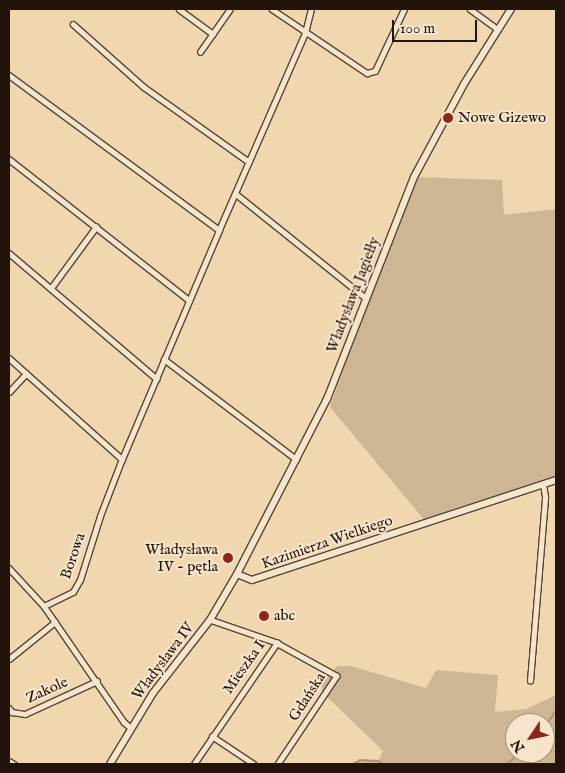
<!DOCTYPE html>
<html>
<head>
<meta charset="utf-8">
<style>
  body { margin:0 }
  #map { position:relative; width:565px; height:773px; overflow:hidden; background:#f1d7b0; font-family:"IM FELL English",serif }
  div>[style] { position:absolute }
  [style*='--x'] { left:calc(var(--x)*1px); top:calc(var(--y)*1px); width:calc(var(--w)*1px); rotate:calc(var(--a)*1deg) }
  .green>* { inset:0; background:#ceb694 }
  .stream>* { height:2px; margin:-1px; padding:0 1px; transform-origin:1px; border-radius:1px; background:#ab9578 }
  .roads { filter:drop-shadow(1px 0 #564534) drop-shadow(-1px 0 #564534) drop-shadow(0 1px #564534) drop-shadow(0 -1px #564534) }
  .street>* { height:4.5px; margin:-2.25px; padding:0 2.25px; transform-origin:2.25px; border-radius:2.25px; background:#f6e5cc }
  .secondary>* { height:6px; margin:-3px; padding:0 3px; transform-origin:3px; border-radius:3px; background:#f6e5cc }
  .dots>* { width:14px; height:14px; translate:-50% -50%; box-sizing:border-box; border:2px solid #f6e5cc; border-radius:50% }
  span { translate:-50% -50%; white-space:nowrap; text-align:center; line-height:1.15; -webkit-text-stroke:4px #f6e5cc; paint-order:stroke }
  .poi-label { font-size:15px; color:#23140b }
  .left { translate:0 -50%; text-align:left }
  .right { translate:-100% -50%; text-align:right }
  .street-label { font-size:15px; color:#23140b }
  .frame { position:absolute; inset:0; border:10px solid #23140b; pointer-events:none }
  .north { position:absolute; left:505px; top:713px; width:50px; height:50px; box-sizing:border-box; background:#f6e5cc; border:1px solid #a2917f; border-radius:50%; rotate:236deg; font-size:14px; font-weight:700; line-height:20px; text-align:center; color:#23140b }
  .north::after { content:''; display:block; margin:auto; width:18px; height:22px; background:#8f2418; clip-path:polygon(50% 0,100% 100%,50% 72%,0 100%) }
  .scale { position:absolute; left:392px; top:20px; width:85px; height:22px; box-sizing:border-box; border:2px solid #23140b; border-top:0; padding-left:6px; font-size:15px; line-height:18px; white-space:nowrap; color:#23140b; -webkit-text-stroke:4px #f6e5cc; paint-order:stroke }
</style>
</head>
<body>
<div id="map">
  <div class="green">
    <i style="clip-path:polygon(414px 177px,502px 180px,504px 215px,556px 209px,556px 480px,426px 522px,330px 407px,401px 206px)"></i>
    <i style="clip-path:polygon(evenodd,337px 666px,351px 666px,426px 688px,436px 670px,498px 675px,495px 712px,526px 709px,556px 695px,556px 764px,352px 764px,354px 761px,378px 761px,383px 751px,322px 692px,322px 684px,337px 666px,515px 723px,545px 723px,545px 753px,515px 753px,515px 723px)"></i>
  </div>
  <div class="stream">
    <i style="--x:545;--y:726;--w:19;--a:-54"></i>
    <i style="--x:354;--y:764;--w:7;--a:-34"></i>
    <i style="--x:360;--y:760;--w:18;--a:3"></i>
    <i style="--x:378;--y:761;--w:6;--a:31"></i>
    <i style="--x:507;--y:764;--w:17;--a:-40"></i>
  </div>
  <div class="roads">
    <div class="street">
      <i style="--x:179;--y:9;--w:42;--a:36.3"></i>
      <i style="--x:272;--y:9;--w:115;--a:34"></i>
      <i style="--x:367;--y:73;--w:8;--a:-14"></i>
      <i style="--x:375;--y:71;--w:68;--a:-64.9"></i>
      <i style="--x:470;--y:9;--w:34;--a:36"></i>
      <i style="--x:73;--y:24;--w:95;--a:41.6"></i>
      <i style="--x:144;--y:87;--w:129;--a:35.5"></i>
      <i style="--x:200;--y:52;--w:52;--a:-55.1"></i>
      <i style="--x:9;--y:75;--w:261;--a:36.4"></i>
      <i style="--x:9;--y:159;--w:229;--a:38.1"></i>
      <i style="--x:236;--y:194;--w:166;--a:38.7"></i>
      <i style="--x:9;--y:253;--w:194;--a:40.4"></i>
      <i style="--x:51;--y:288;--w:76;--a:-53.6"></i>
      <i style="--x:9;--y:358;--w:152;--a:41.8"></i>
      <i style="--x:164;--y:359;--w:166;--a:37.1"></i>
      <i style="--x:9;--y:392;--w:25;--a:-47"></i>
      <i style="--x:9;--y:568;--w:52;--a:47.4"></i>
      <i style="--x:44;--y:606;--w:141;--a:55.4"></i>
      <i style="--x:124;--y:722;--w:9;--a:41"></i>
      <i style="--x:44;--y:606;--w:32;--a:-26"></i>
      <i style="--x:73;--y:592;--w:14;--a:-60"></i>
      <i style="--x:80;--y:580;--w:67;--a:-72.6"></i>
      <i style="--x:100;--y:516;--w:61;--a:-68.9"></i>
      <i style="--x:122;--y:459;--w:249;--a:-67"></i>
      <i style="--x:219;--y:230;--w:215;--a:-66.4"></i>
      <i style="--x:305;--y:33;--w:25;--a:-76"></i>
      <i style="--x:277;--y:643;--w:68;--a:28.8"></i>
      <i style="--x:337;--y:676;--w:106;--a:123.8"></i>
      <i style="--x:9;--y:659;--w:59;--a:-38.8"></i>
      <i style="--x:530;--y:681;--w:185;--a:-85.3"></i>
      <i style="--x:545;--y:497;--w:13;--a:-99"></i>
      <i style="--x:9;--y:708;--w:5;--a:53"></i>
      <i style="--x:12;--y:712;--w:13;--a:9"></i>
      <i style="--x:25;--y:714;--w:79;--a:-24.6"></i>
      <i style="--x:212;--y:736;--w:50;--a:33.7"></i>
      <i style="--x:9;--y:761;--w:6;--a:31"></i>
      <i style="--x:194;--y:764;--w:147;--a:-55.6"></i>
      <i style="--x:277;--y:643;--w:71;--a:-161.1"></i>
    </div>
    <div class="secondary">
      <i style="--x:237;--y:574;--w:16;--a:22"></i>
      <i style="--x:252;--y:580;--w:320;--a:-18.2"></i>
      <i style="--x:110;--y:764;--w:83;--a:-58.8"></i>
      <i style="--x:153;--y:693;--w:93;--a:-52"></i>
      <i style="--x:210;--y:620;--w:53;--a:-59.6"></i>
      <i style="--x:237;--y:574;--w:197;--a:-62.8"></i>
      <i style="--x:327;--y:399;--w:238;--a:-68.6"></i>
      <i style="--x:414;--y:177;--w:106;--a:-61.7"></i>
      <i style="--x:464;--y:84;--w:89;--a:-57.9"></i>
    </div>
  </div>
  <div class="dots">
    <i style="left:448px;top:118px;background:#8f2418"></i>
    <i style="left:228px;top:558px;background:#8f2418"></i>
    <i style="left:264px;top:616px;background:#8f2418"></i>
  </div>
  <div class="poi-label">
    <span class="left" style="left:458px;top:118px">Nowe Gizewo</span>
    <span class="right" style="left:218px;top:558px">Władysława<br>IV - pętla</span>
    <span class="left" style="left:274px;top:616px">abc</span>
  </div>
  <div class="street-label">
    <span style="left:353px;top:295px;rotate:-69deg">Władysława Jagiełły</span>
    <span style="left:327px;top:542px;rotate:-19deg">Kazimierza Wielkiego</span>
    <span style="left:73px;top:556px;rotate:-71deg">Borowa</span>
    <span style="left:163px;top:661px;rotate:-53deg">Władysława IV</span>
    <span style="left:244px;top:667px;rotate:-55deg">Mieszka I</span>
    <span style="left:47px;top:690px;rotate:-24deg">Zakole</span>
    <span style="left:307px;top:697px;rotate:-57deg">Gdańska</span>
  </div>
  <div class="frame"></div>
  <div class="north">N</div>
  <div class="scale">100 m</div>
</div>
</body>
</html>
